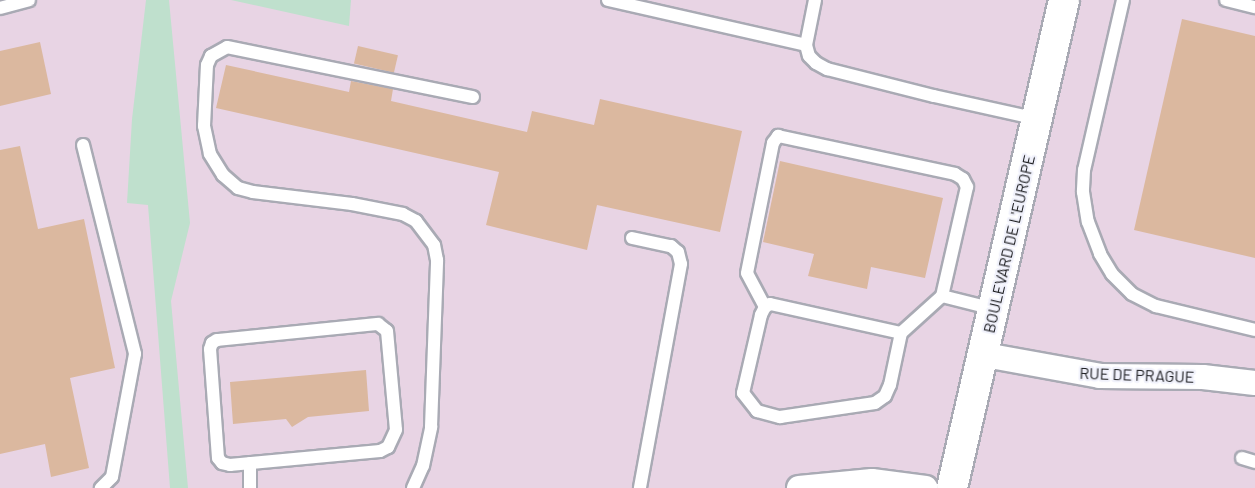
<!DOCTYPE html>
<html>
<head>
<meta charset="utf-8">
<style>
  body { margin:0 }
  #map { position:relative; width:1255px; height:488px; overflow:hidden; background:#e3e4ee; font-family:Barlow,sans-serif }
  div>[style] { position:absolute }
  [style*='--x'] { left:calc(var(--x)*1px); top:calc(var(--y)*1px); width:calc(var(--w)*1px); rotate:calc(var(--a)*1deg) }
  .industrial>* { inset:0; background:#e8d4e4; transform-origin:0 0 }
  .green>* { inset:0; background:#bfe0cd }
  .building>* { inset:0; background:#dbb89f; transform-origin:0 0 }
  .roads { filter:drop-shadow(2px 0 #a9aab4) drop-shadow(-2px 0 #a9aab4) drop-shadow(0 2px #a9aab4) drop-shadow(0 -2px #a9aab4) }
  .service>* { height:12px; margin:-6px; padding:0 6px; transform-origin:6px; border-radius:6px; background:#fff }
  .minor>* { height:24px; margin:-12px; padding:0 12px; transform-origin:12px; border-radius:12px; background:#fff }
  .tertiary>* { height:30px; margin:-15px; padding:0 15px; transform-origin:15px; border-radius:15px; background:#fff }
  span { translate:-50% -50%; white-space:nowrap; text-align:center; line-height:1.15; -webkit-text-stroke:4.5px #f0f1fb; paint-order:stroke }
  .street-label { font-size:16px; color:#18191c }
</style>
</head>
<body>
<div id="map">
  <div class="industrial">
    <i style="left:0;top:0;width:1255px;height:488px"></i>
  </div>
  <div class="green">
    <i style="clip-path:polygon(146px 0,169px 0,190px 223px,171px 301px,188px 488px,170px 488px,148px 205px,127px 203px,132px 119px)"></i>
    <i style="clip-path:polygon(231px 0,351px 0,349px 26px)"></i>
  </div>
  <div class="building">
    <i style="clip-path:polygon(1182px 19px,1255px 36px,1255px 258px,1134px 230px)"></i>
    <i style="clip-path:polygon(40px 42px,51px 94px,0 106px,0 51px)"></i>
    <i style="left:358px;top:46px;width:41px;height:18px;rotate:13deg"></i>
    <i style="clip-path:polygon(226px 65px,349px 92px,351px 81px,393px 89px,391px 101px,527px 132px,532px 111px,594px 125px,600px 99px,742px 131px,720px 232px,597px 205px,587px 250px,486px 225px,499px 172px,216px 108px)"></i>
    <i style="clip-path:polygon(20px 146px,38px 229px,84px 219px,115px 368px,70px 378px,89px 468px,51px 477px,45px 444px,0 454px,0 150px)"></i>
    <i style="clip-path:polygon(780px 161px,943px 198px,925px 278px,871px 267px,867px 289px,808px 276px,814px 254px,763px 242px)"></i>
    <i style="clip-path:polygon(366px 370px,369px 411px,308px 417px,292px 427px,286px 419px,233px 424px,230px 382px)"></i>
  </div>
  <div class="roads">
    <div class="service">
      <i style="--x:608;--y:0;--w:203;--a:12.8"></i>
      <i style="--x:815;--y:0;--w:46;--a:101.3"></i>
      <i style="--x:806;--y:45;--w:11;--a:75"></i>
      <i style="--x:809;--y:56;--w:10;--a:45"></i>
      <i style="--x:816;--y:63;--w:13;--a:29"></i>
      <i style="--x:827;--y:69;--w:110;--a:14.2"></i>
      <i style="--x:934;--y:96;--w:107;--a:12.5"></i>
      <i style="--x:1123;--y:0;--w:174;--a:102.9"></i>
      <i style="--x:1084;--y:170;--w:22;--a:93"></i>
      <i style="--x:1083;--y:192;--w:30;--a:81"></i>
      <i style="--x:1088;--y:222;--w:34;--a:69"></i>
      <i style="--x:1100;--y:254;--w:23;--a:59"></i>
      <i style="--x:1112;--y:274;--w:28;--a:45"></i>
      <i style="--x:1132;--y:294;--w:27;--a:27"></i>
      <i style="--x:1156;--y:306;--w:102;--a:13.6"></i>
      <i style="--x:1226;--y:0;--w:30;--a:14"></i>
      <i style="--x:0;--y:8;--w:30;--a:-15"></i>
      <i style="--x:83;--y:145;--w:215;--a:76"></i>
      <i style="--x:135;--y:354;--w:125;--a:100.6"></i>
      <i style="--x:112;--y:477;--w:16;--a:135"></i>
      <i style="--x:632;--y:238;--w:40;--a:12"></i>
      <i style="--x:671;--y:246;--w:9;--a:41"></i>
      <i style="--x:678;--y:252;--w:12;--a:76"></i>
      <i style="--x:681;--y:264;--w:228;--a:100.4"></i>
      <i style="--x:765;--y:307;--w:38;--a:-118"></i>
      <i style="--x:747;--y:273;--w:133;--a:-78.7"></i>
      <i style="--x:773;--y:143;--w:9;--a:-54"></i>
      <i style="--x:778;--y:136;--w:181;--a:12.1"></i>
      <i style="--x:955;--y:174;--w:9;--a:32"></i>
      <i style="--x:963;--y:179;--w:9;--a:63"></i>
      <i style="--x:967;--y:187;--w:112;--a:102.9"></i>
      <i style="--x:378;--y:324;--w:11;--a:38"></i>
      <i style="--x:387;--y:331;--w:99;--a:84.8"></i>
      <i style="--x:396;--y:430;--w:19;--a:115"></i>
      <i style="--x:388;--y:447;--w:9;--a:153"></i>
      <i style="--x:380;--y:451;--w:151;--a:174.7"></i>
      <i style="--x:230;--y:465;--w:8;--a:-166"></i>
      <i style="--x:222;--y:463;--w:6;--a:-129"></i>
      <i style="--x:218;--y:458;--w:109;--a:-94.2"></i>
      <i style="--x:210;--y:349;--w:6;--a:-72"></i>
      <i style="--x:212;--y:343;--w:6;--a:-31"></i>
      <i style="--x:217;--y:340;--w:162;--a:-5.7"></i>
      <i style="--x:901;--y:333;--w:134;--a:-167.5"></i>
      <i style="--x:770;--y:304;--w:6;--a:149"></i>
      <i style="--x:765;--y:307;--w:9;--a:117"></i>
      <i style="--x:761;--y:315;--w:80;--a:103"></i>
      <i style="--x:743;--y:393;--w:23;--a:52"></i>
      <i style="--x:757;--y:411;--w:24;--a:15"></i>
      <i style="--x:780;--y:417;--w:96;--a:-8.4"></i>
      <i style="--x:875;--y:403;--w:12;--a:-35"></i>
      <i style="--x:885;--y:396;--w:12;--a:-66"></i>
      <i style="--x:890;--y:385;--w:53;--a:-78.1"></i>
      <i style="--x:901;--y:333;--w:55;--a:-42.1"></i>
      <i style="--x:942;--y:296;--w:54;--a:14"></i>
      <i style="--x:1242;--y:458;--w:14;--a:17"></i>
      <i style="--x:250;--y:463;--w:25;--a:90"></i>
      <i style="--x:413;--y:488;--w:24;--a:-66"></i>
      <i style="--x:423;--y:466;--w:40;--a:-78"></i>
      <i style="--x:431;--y:427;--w:167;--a:-87.9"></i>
      <i style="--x:437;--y:260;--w:15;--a:-101"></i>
      <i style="--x:434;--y:245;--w:30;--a:-127"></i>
      <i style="--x:416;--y:221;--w:15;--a:-152"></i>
      <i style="--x:403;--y:214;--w:52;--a:-168.9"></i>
      <i style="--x:352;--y:204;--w:100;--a:-173.1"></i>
      <i style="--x:253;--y:192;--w:16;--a:-165"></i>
      <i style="--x:238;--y:188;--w:20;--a:-139"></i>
      <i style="--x:223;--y:175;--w:25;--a:-122"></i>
      <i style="--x:210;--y:154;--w:29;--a:-102"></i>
      <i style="--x:204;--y:126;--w:61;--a:-87.2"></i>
      <i style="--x:207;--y:65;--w:10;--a:-66"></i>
      <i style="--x:211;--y:56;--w:18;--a:-29"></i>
      <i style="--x:227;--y:47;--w:251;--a:11.5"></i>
    </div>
    <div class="minor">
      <i style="--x:985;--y:355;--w:117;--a:10.3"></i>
      <i style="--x:1100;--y:376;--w:103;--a:0.6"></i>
      <i style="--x:1203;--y:377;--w:52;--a:6.6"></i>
      <i style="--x:799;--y:488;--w:73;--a:-5.5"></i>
      <i style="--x:872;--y:481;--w:54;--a:7.4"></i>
    </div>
    <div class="tertiary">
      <i style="--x:952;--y:488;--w:501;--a:-77.07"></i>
    </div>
  </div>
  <div class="street-label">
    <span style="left:1009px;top:244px;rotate:-77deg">BOULEVARD DE L'EUROPE</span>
    <span style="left:1137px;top:375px;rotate:2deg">RUE DE PRAGUE</span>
  </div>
</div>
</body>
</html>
